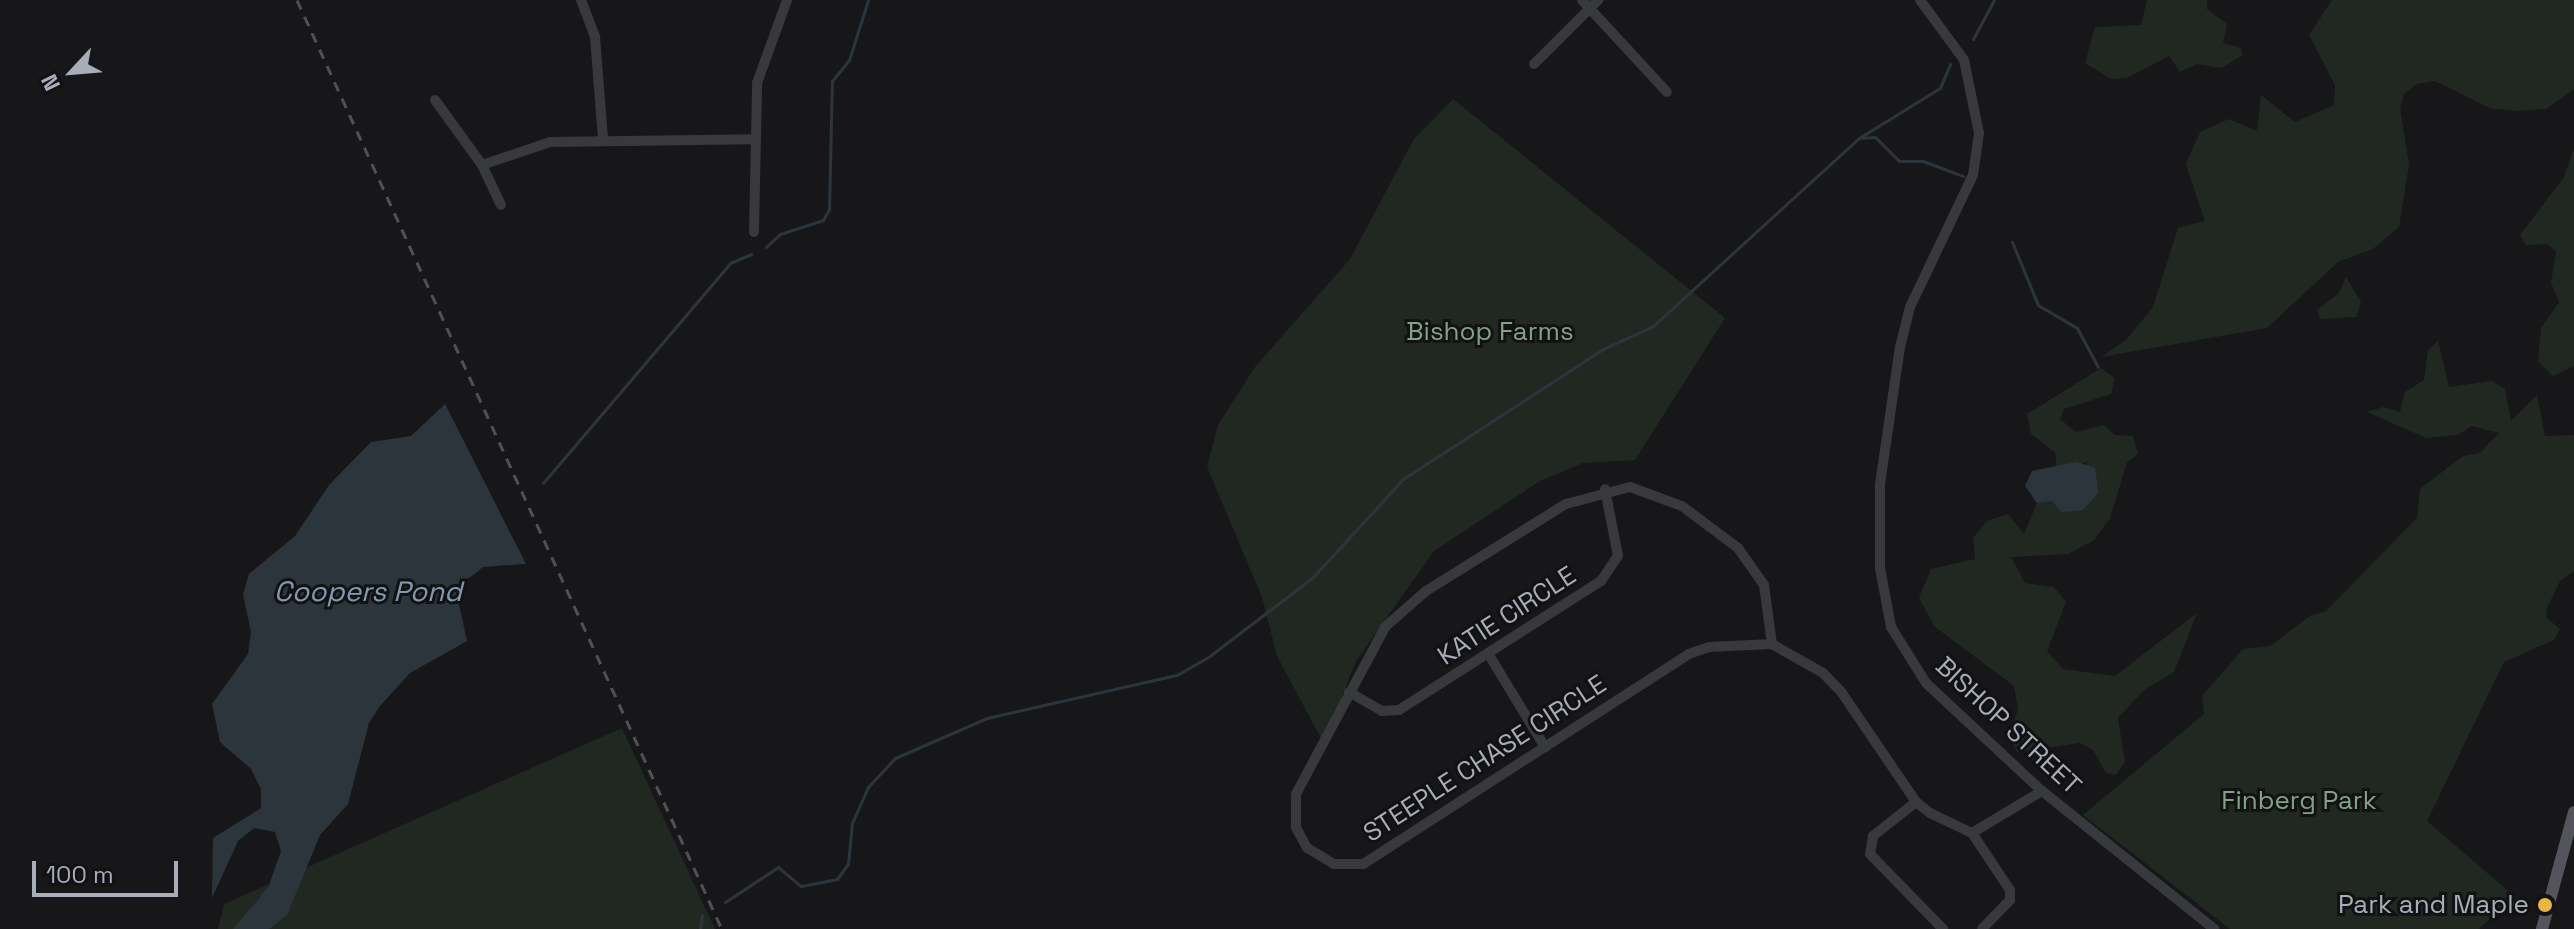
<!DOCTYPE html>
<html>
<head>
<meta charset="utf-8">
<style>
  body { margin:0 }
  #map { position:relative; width:2574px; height:929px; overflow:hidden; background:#171719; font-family:"Space Grotesk",sans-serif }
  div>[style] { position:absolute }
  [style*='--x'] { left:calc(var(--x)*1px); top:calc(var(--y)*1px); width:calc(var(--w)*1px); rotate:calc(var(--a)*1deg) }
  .green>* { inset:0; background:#212822 }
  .water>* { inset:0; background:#2d353c }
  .stream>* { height:3px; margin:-1.5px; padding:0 1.5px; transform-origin:1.5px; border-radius:1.5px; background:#2d353c }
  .minor>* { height:10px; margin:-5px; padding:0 5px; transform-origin:5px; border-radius:5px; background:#38393d }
  .major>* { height:12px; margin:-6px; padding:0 6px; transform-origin:6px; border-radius:6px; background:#54555c }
  .rail>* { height:3px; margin-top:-1.5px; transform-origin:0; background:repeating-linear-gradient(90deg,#4f5056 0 10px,transparent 0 18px) }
  .dots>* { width:22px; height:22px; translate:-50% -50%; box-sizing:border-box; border:4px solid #121214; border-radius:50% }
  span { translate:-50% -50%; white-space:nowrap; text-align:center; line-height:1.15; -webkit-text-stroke:6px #121214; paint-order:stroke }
  .park-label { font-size:26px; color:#81a285 }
  .street-label { font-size:26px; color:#a9adb8 }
  .poi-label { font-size:26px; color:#a9adb8 }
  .right { translate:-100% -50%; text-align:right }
  .water-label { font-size:28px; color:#8299b1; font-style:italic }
  .north { position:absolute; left:32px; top:32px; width:80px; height:80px; -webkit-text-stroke:6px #121214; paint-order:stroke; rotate:244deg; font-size:22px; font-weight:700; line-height:32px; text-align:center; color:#a9adb8 }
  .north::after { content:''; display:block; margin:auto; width:28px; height:36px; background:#a9adb8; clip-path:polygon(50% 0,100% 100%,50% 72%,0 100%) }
  .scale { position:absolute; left:32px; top:861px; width:146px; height:36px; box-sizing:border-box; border:4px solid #a9adb8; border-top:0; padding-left:10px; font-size:24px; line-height:28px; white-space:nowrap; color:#a9adb8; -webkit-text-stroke:6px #121214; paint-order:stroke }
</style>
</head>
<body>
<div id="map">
  <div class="green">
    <i style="clip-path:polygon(2147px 0,2207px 0,2207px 9px,2227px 24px,2223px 43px,2241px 48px,2243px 55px,2221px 68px,2197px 64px,2180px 72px,2169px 56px,2127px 78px,2111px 79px,2085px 63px,2095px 27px,2141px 25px)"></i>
    <i style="clip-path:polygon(2332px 0,2574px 0,2574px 89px,2546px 109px,2515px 111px,2489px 108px,2435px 81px,2417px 84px,2404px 94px,2400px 108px,2409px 164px,2399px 227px,2373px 249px,2338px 262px,2267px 328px,2101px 357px,2126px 340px,2153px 307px,2178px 228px,2205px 221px,2186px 164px,2200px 132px,2229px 119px,2257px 131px,2261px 95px,2295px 122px,2334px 105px,2335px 85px,2309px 35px)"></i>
    <i style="clip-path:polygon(1453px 99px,1725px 318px,1635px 460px,1583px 463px,1540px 481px,1434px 551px,1356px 661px,1324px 744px,1277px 656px,1262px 597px,1207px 467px,1218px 425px,1255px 367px,1350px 259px,1414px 139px)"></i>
    <i style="clip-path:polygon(2574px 148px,2574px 366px,2553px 376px,2538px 361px,2541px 328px,2559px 302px,2551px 283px,2556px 251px,2547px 244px,2526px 245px,2520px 235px,2564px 177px)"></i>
    <i style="clip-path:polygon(2346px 277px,2361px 302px,2356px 317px,2320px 319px,2317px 310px,2339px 293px)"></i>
    <i style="clip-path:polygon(2438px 341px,2449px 387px,2492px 381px,2505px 389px,2511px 421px,2537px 395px,2545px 436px,2574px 435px,2574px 571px,2560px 581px,2546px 610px,2547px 618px,2560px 629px,2554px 640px,2504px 662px,2427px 821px,2514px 896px,2479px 929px,2230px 929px,2083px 815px,2204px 714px,2202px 696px,2243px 649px,2270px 646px,2311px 615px,2325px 612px,2417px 518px,2420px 489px,2463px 456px,2480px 453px,2499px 433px,2472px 426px,2458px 435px,2426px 438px,2367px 412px,2383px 407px,2400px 412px,2405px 392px,2424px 380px,2428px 350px)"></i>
    <i style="clip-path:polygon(2101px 368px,2115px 378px,2111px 394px,2064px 409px,2060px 419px,2076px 432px,2104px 425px,2115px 435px,2133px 436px,2138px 454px,2127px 462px,2110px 518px,2094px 540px,2068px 554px,2011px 557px,2025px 583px,2054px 587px,2066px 602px,2047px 651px,2063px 669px,2115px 676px,2197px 613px,2174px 672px,2144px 690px,2118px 718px,2125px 762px,2116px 775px,2106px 773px,2093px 750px,2080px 743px,2017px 752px,2008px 736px,2018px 710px,2014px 686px,1935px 627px,1919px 598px,1931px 569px,1975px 559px,1973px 538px,1987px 521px,2008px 514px,2024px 534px,2037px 503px,2052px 501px,2088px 462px,2057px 471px,2055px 452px,2031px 434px,2027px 414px)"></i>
    <i style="clip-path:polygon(622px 728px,715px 929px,218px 929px,224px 904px)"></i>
  </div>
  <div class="water">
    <i style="clip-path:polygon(445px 404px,526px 564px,483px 567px,468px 579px,458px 600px,467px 641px,410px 673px,380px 706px,369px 723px,348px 804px,320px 835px,287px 915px,269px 929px,233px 929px,268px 888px,281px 851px,275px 832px,254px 828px,238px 841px,212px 898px,213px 838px,261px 808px,261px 789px,251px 769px,220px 742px,212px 704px,248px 654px,251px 632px,243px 594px,249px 574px,295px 536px,329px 485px,371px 442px,411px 436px)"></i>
    <i style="clip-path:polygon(2077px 462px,2095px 468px,2097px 482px,2098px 493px,2083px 510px,2061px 512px,2052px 501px,2037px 503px,2025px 486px,2032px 471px)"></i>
  </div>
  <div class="stream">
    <i style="--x:1973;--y:39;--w:44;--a:-61.7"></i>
    <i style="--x:1859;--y:138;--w:16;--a:-4"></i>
    <i style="--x:1875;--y:137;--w:34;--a:45"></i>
    <i style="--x:1899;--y:161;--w:24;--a:0"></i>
    <i style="--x:1923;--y:161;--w:43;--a:20.6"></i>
    <i style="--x:2012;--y:242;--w:68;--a:67.6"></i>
    <i style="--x:2038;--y:305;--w:45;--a:30.5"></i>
    <i style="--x:2077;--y:328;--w:44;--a:61.7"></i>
    <i style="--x:766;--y:247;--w:19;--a:-43"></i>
    <i style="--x:780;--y:234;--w:45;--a:-18"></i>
    <i style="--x:823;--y:220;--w:13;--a:-61"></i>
    <i style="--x:829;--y:209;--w:128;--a:-88.7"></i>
    <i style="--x:832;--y:81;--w:27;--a:-51"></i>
    <i style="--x:849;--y:60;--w:63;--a:-72.4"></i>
    <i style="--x:543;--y:483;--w:289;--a:-49.6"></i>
    <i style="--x:730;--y:263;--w:23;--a:-23"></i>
    <i style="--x:261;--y:896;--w:15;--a:-48"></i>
    <i style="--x:725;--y:902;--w:64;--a:-33.4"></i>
    <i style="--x:778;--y:867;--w:30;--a:40"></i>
    <i style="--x:801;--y:886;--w:37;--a:-11"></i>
    <i style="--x:837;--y:879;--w:19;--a:-54"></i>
    <i style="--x:848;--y:864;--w:41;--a:-84.4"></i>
    <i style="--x:852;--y:823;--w:39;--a:-66"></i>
    <i style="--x:868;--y:787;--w:40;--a:-47"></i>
    <i style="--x:895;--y:758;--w:100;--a:-23.5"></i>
    <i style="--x:987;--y:718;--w:195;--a:-12.8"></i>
    <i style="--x:1177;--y:675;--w:39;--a:-30"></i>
    <i style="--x:1211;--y:655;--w:128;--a:-37.4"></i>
    <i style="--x:1313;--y:577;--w:133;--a:-47.4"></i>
    <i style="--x:1403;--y:479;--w:239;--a:-33"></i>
    <i style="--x:1603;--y:349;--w:55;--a:-24.7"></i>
    <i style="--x:1653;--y:326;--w:279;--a:-42.4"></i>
    <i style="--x:1859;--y:138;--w:95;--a:-31.7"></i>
    <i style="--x:1940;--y:88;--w:26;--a:-67"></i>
    <i style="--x:700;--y:929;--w:14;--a:-82"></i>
  </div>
  <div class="minor">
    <i style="--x:581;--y:0;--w:40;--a:69"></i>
    <i style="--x:595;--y:37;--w:102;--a:85.5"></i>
    <i style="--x:1582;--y:0;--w:125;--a:47.3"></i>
    <i style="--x:1920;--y:0;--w:74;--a:53.7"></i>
    <i style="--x:1964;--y:60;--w:75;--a:78.4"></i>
    <i style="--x:1979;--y:133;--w:42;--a:98.1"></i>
    <i style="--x:1973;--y:175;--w:146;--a:115.5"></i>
    <i style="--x:1910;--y:307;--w:41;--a:104"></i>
    <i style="--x:1900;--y:347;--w:138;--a:98.3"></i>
    <i style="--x:1880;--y:484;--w:84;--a:90"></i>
    <i style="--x:1880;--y:568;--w:60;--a:79.4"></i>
    <i style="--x:1891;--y:627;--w:66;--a:58"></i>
    <i style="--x:1926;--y:683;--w:158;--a:43"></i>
    <i style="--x:2042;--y:791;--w:221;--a:38.7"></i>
    <i style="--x:1534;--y:64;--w:91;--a:-45"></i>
    <i style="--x:435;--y:100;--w:80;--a:54.1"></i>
    <i style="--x:482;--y:165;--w:44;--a:64.6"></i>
    <i style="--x:482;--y:165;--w:72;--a:-18.7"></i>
    <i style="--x:550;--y:142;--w:204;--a:-0.8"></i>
    <i style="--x:754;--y:232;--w:149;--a:-88.8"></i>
    <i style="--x:757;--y:83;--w:88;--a:-70.1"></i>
    <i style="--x:1630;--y:487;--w:55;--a:20.1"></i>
    <i style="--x:1682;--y:506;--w:70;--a:36.9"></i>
    <i style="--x:1738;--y:548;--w:45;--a:54.9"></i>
    <i style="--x:1764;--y:585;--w:60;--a:82.3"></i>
    <i style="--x:1772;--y:644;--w:63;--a:177.3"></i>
    <i style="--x:1709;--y:647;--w:21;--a:161"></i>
    <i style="--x:1689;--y:654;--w:388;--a:147.2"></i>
    <i style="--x:1363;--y:864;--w:29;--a:180"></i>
    <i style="--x:1334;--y:864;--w:31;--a:-149"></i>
    <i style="--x:1307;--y:848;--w:24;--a:-118"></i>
    <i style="--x:1296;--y:827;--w:33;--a:-90"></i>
    <i style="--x:1296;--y:794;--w:189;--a:-61.9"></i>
    <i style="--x:1385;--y:627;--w:55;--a:-41.3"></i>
    <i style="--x:1426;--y:591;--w:165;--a:-31.9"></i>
    <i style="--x:1566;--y:504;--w:66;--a:-14.9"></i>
    <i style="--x:1772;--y:644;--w:59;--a:29.6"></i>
    <i style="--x:1823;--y:673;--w:28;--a:46"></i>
    <i style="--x:1842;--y:693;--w:132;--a:55.8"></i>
    <i style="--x:1916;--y:802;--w:18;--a:38"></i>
    <i style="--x:1930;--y:813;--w:47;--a:25.5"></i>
    <i style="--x:1972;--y:833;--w:82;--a:-31"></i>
    <i style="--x:1489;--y:655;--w:108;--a:58.7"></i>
    <i style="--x:1349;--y:692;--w:38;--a:30"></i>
    <i style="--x:1382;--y:711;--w:17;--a:-3"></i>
    <i style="--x:1399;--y:710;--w:240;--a:-32.6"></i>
    <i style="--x:1601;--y:581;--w:30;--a:-56"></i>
    <i style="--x:1618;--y:556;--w:68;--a:-101"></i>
    <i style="--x:1916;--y:802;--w:55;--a:141.7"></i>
    <i style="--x:1873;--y:836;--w:18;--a:99"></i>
    <i style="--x:1870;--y:854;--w:105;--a:45.8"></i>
    <i style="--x:1972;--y:833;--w:69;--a:56.3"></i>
    <i style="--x:2010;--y:890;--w:10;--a:90"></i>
    <i style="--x:2010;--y:900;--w:40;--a:134"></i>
  </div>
  <div class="major">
    <i style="--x:2542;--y:929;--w:121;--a:-74.7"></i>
  </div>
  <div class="rail">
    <i style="--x:297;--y:0;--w:1022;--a:65.42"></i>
  </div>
  <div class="dots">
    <i style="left:2545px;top:905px;background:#e9b63f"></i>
  </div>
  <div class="park-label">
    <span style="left:1490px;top:332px">Bishop Farms</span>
    <span style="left:2299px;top:801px">Finberg Park</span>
  </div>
  <div class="street-label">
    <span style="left:1507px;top:616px;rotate:-33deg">KATIE CIRCLE</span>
    <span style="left:2008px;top:726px;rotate:43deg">BISHOP STREET</span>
    <span style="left:1485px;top:759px;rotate:-33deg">STEEPLE CHASE CIRCLE</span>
  </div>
  <div class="poi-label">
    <span class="right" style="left:2529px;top:905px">Park and Maple</span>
  </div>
  <div class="water-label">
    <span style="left:368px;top:591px">Coopers Pond</span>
  </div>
  <div class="north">N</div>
  <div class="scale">100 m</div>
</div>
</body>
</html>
